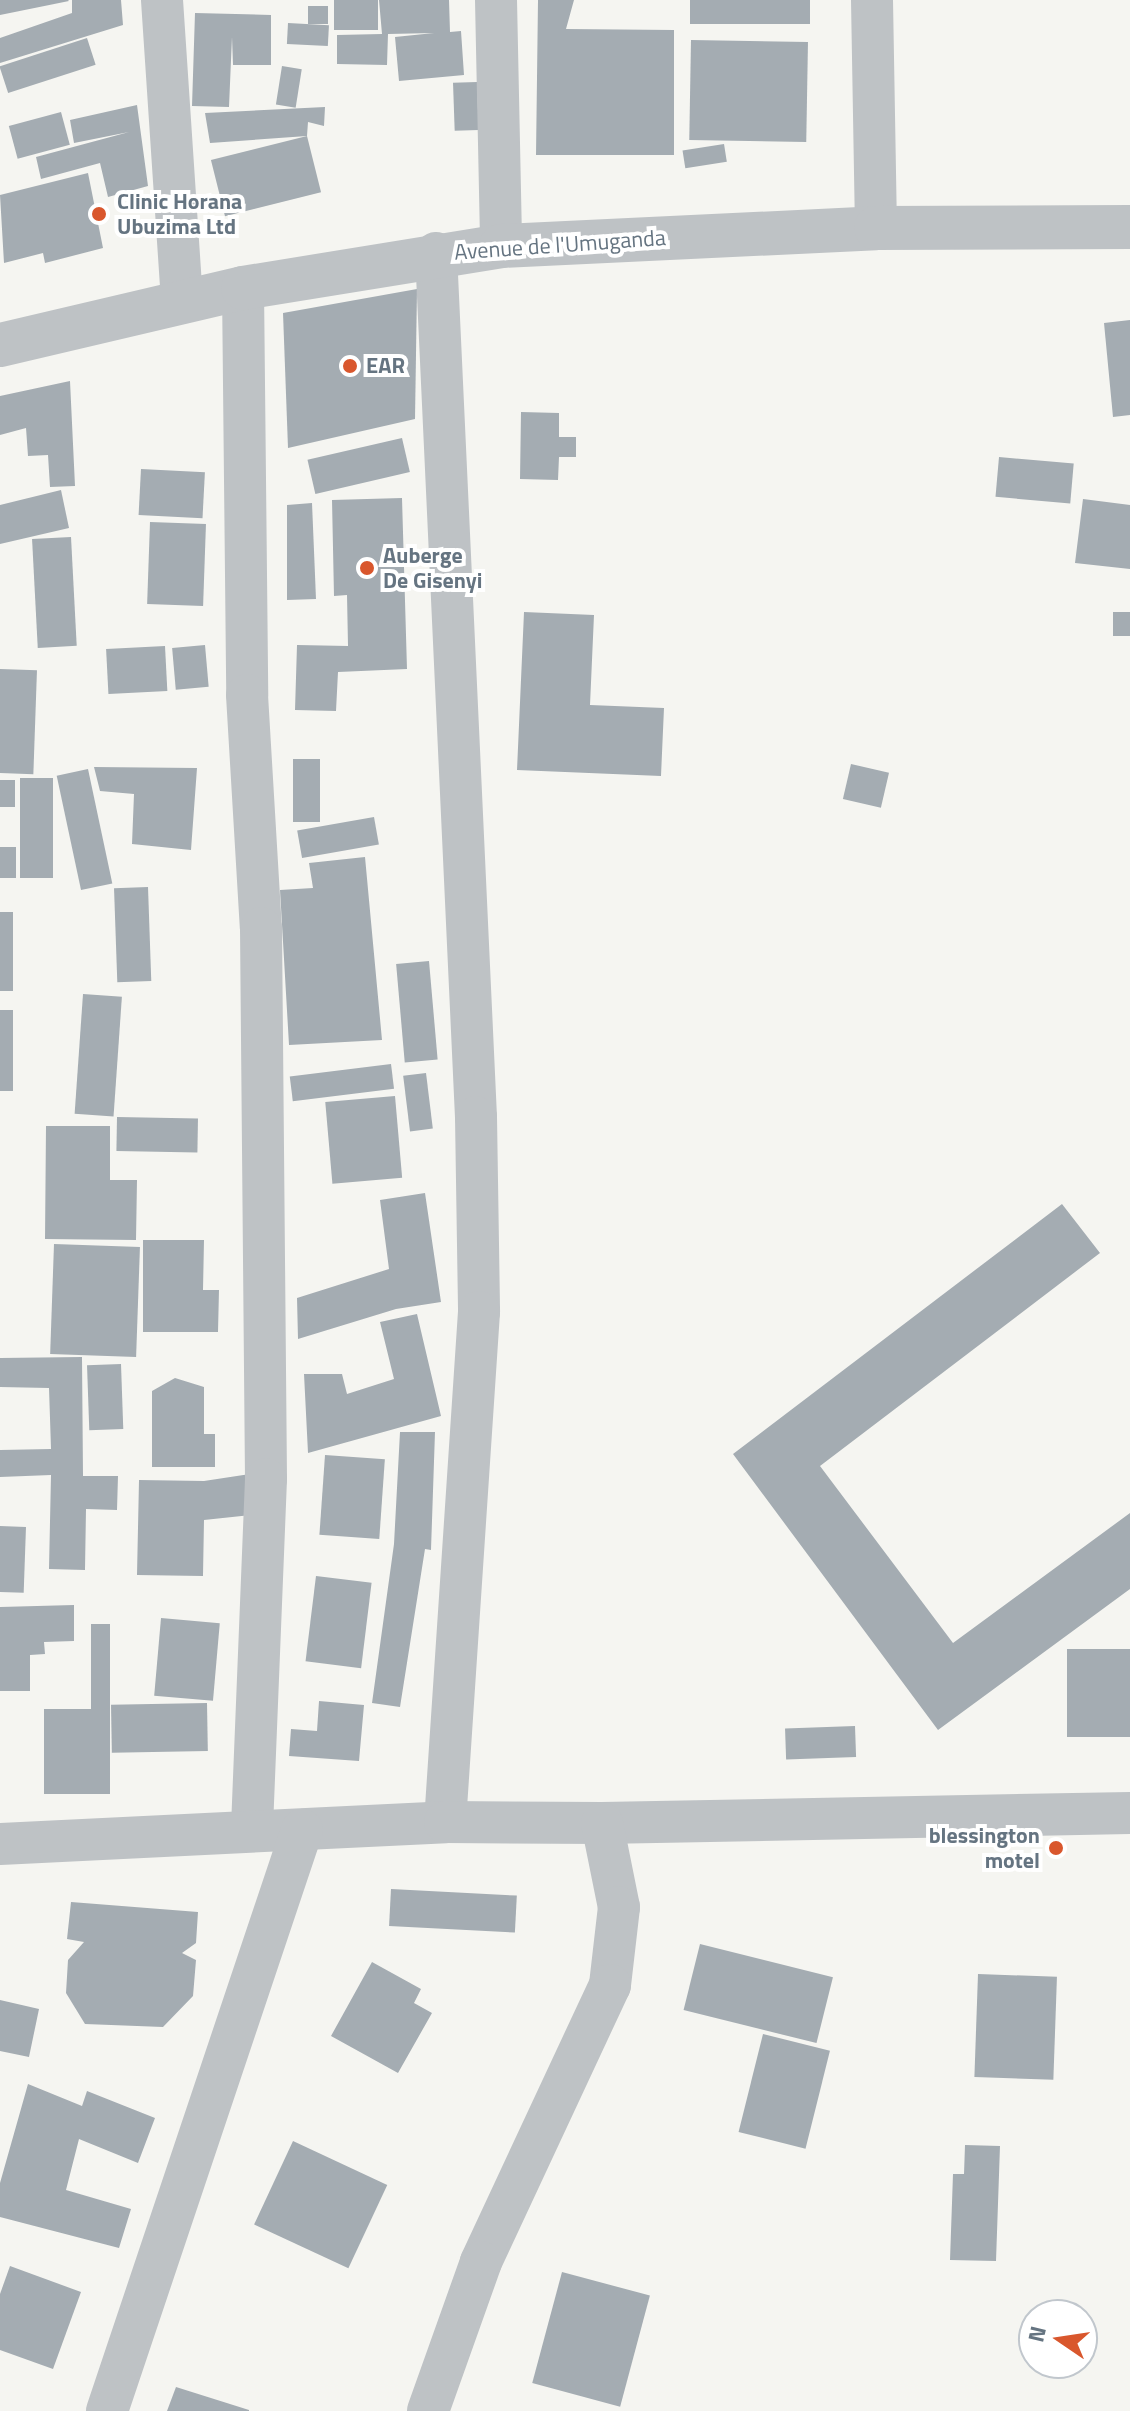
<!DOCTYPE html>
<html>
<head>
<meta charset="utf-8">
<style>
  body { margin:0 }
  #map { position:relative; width:1130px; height:2411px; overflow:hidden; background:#f5f5f1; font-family:"Titillium Web",sans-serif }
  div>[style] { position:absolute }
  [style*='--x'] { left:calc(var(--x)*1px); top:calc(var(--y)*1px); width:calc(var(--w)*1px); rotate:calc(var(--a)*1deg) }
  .building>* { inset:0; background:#a4acb2; transform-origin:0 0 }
  .minor>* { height:42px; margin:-21px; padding:0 21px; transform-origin:21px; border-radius:21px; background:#bec2c5 }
  .tertiary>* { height:44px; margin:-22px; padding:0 22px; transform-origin:22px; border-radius:22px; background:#bec2c5 }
  .dots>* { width:22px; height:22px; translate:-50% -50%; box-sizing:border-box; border:4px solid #fff; border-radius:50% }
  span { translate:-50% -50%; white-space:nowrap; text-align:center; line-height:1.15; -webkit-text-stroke:8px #fff; paint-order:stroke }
  .poi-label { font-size:22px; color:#657481; font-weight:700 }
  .left { translate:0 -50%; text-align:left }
  .right { translate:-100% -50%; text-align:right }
  .street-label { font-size:22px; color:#657481 }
  .north { position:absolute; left:1018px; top:2299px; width:80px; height:80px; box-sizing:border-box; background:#fff; border:2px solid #c1c7cd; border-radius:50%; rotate:283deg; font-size:22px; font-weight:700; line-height:32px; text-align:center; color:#657481 }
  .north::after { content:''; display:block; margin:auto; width:28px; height:36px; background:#d9572d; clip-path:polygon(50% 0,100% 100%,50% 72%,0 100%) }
</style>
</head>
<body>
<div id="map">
  <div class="building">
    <i style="clip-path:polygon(0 0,68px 0,69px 1px,0 15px)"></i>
    <i style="clip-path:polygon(72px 0,121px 0,123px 25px,0 63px,0 38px,72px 13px)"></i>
    <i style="left:334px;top:0;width:44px;height:30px"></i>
    <i style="clip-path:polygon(379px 0,449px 0,450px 32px,461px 31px,464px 75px,399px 81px,395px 37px,434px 33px,388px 34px,387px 65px,337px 64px,337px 35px,382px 34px)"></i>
    <i style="clip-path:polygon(538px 0,574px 0,566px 29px,674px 30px,674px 155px,536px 155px)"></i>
    <i style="left:690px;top:0;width:120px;height:24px"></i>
    <i style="left:308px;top:6px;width:20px;height:18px"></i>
    <i style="clip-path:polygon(195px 13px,271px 15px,271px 65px,233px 65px,232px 37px,229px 107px,192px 106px)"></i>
    <i style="left:288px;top:23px;width:41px;height:21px;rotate:3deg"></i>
    <i style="left:87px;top:38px;width:28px;height:92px;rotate:72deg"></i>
    <i style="left:691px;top:40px;width:117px;height:100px;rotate:1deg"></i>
    <i style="left:282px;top:66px;width:20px;height:39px;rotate:9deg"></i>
    <i style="left:477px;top:82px;width:48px;height:24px;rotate:88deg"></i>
    <i style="clip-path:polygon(137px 105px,148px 186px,108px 197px,100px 163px,41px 179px,36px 157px,129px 132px,74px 143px,70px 120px)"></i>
    <i style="clip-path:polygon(325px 107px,324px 126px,308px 122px,307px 136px,210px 143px,205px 113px)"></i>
    <i style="left:61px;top:112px;width:34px;height:54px;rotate:75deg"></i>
    <i style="left:307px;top:136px;width:58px;height:99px;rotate:76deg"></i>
    <i style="left:724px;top:144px;width:18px;height:42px;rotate:81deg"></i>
    <i style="clip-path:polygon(88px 173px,103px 248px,45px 263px,43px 253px,4px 263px,0 195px)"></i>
    <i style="clip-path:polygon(417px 289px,415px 419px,288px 448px,283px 313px)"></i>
    <i style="clip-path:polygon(1130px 320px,1130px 415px,1113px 417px,1104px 323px)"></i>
    <i style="clip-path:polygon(70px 381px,75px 486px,50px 487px,48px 455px,28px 456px,26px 428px,0 435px,0 396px)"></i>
    <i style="clip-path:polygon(521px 412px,559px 413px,559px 437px,576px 437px,576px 457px,559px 457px,558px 480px,520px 479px)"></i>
    <i style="left:402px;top:438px;width:35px;height:97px;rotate:77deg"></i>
    <i style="left:999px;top:457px;width:75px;height:40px;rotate:5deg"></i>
    <i style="left:141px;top:469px;width:64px;height:46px;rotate:3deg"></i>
    <i style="clip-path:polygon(61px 490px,69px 528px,0 544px,0 505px)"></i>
    <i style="clip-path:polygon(402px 498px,407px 669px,338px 672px,336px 711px,295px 710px,297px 645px,348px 646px,347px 595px,334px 596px,332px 500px)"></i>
    <i style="clip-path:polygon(1083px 499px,1130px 505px,1130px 569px,1075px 563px)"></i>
    <i style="clip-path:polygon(312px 503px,316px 599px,287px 600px,287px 505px)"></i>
    <i style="left:150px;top:522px;width:56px;height:82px;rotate:2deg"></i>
    <i style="left:71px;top:537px;width:109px;height:39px;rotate:87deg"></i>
    <i style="clip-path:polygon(524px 612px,594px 615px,590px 705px,664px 708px,661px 776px,517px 770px)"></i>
    <i style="left:1113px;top:612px;width:17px;height:24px"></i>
    <i style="left:205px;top:645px;width:42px;height:33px;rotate:85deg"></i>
    <i style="left:165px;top:646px;width:45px;height:59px;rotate:87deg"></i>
    <i style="left:0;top:669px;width:37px;height:104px;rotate:2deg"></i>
    <i style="left:320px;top:759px;width:63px;height:27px;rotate:90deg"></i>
    <i style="left:851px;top:764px;width:39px;height:36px;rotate:13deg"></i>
    <i style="clip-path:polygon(94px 767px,197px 768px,191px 850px,132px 844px,134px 794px,100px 791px)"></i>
    <i style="left:88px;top:769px;width:117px;height:32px;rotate:78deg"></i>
    <i style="left:20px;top:778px;width:33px;height:100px"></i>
    <i style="left:0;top:780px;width:15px;height:27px"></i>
    <i style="left:374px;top:817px;width:28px;height:78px;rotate:80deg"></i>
    <i style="left:0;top:847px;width:16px;height:31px"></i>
    <i style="clip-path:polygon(365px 857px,382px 1040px,289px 1045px,280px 890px,313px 888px,309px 863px)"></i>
    <i style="left:148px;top:887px;width:94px;height:34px;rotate:88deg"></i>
    <i style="left:0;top:912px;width:13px;height:79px"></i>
    <i style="left:429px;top:961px;width:99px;height:33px;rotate:85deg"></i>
    <i style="left:83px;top:994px;width:39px;height:120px;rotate:4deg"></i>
    <i style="left:0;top:1010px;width:13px;height:81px"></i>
    <i style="left:391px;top:1064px;width:25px;height:102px;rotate:83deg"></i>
    <i style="left:426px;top:1073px;width:56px;height:23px;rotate:83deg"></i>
    <i style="left:395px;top:1096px;width:82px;height:70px;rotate:85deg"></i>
    <i style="left:117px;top:1117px;width:81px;height:34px;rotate:1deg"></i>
    <i style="clip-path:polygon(46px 1126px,110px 1126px,110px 1180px,137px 1180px,136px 1240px,45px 1239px)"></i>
    <i style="clip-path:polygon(425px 1193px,441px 1302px,396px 1309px,298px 1339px,297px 1298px,389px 1269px,380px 1200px)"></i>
    <i style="clip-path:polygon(1062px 1204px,1100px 1253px,820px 1466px,953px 1643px,1130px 1513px,1130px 1589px,938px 1730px,733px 1454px)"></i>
    <i style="clip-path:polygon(143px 1240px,204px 1240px,203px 1290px,219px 1290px,218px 1332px,143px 1332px)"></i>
    <i style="left:54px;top:1244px;width:86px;height:110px;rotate:2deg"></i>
    <i style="clip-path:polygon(417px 1314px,441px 1416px,308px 1453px,304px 1374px,342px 1374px,347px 1394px,394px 1379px,380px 1322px)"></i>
    <i style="clip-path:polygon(82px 1357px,83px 1476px,118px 1476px,117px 1510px,86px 1509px,85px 1570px,49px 1569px,51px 1475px,0 1477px,0 1450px,51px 1449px,49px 1388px,0 1387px,0 1358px)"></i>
    <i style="left:121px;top:1364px;width:65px;height:34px;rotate:88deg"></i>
    <i style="clip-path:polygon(175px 1378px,204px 1387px,204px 1434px,215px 1434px,215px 1467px,152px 1467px,152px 1391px)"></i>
    <i style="clip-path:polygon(400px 1432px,435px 1432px,431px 1550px,425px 1549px,400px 1707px,372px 1703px,394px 1544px)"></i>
    <i style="left:325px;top:1455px;width:60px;height:80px;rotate:4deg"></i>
    <i style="clip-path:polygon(250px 1474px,251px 1515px,204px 1520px,203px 1576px,137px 1575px,139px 1480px,204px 1481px)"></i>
    <i style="left:0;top:1526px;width:26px;height:66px;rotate:2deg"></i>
    <i style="left:316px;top:1576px;width:56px;height:86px;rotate:7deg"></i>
    <i style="clip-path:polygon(74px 1605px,74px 1641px,44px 1642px,45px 1654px,30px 1655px,30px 1691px,0 1691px,0 1607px)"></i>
    <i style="left:161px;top:1618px;width:59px;height:78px;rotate:5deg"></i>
    <i style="clip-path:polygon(91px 1624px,110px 1624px,110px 1794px,44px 1794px,44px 1709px,91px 1709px)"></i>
    <i style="left:1067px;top:1649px;width:63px;height:88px"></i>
    <i style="clip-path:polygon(319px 1701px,364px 1705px,359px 1761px,289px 1756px,291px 1729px,317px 1731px)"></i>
    <i style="left:207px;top:1703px;width:48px;height:96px;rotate:89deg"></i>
    <i style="left:855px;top:1726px;width:31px;height:70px;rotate:88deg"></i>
    <i style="left:391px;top:1889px;width:126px;height:37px;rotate:3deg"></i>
    <i style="clip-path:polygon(71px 1902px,198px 1912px,196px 1943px,182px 1953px,196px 1960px,193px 1996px,163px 2027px,85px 2024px,66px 1993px,68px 1960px,84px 1942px,67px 1939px)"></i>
    <i style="left:700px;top:1944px;width:137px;height:68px;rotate:14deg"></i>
    <i style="clip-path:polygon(372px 1962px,421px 1989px,414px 2003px,432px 2013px,398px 2073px,331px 2036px)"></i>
    <i style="left:978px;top:1974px;width:79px;height:103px;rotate:2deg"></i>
    <i style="clip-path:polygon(0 2000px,39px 2009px,29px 2057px,0 2051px)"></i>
    <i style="left:763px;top:2034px;width:69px;height:101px;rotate:14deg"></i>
    <i style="clip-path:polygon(28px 2084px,82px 2106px,87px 2091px,155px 2118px,138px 2163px,79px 2139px,66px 2190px,131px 2209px,119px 2248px,0 2217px,0 2183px)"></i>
    <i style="left:293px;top:2141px;width:104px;height:92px;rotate:25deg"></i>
    <i style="clip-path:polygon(965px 2145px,1000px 2146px,996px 2261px,950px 2260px,953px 2174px,964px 2174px)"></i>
    <i style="clip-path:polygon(10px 2266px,81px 2292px,53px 2369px,0 2350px,0 2294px)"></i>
    <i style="left:562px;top:2272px;width:91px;height:115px;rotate:15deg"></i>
    <i style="clip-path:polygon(176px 2387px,249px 2410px,249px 2411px,167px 2411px)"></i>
  </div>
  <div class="minor">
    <i style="--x:162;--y:0;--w:303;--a:86.2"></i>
    <i style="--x:496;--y:0;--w:246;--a:88.8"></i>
    <i style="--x:872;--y:0;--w:228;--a:89"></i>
    <i style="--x:436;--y:253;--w:865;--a:87.35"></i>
    <i style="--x:476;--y:1117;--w:195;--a:89.1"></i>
    <i style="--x:479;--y:1312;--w:511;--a:93.81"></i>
    <i style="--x:243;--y:288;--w:407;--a:89.4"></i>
    <i style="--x:247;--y:695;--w:233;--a:86.6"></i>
    <i style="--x:261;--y:928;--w:551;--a:89.48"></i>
    <i style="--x:266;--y:1479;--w:351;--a:92.3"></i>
    <i style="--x:602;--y:1823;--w:528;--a:-1.09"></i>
    <i style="--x:0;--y:1844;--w:446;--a:-2.8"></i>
    <i style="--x:445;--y:1822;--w:157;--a:0.4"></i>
    <i style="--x:602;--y:1823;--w:86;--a:78.6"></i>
    <i style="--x:619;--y:1907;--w:79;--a:96.6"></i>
    <i style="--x:610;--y:1985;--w:306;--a:115"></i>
    <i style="--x:481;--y:2262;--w:158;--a:109.6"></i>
    <i style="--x:107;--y:2411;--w:613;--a:-71.45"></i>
  </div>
  <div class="tertiary">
    <i style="--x:0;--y:345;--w:250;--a:-13.2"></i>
    <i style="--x:243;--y:288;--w:261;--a:-9.2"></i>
    <i style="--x:501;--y:246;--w:375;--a:-2.7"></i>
    <i style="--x:876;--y:228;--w:254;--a:-0.2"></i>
  </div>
  <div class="dots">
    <i style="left:99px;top:214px;background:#d9572d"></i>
    <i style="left:350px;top:366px;background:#d9572d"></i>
    <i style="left:367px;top:568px;background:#d9572d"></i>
    <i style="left:1056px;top:1848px;background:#d9572d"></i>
  </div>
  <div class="poi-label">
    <span class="left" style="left:117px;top:214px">Clinic Horana<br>Ubuzima Ltd</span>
    <span class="left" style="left:366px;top:366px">EAR</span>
    <span class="left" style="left:383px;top:568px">Auberge<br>De Gisenyi</span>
    <span class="right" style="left:1040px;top:1848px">blessington<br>motel</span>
  </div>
  <div class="street-label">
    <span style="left:560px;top:245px;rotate:-4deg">Avenue de l'Umuganda</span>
  </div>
  <div class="north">N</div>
</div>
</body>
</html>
